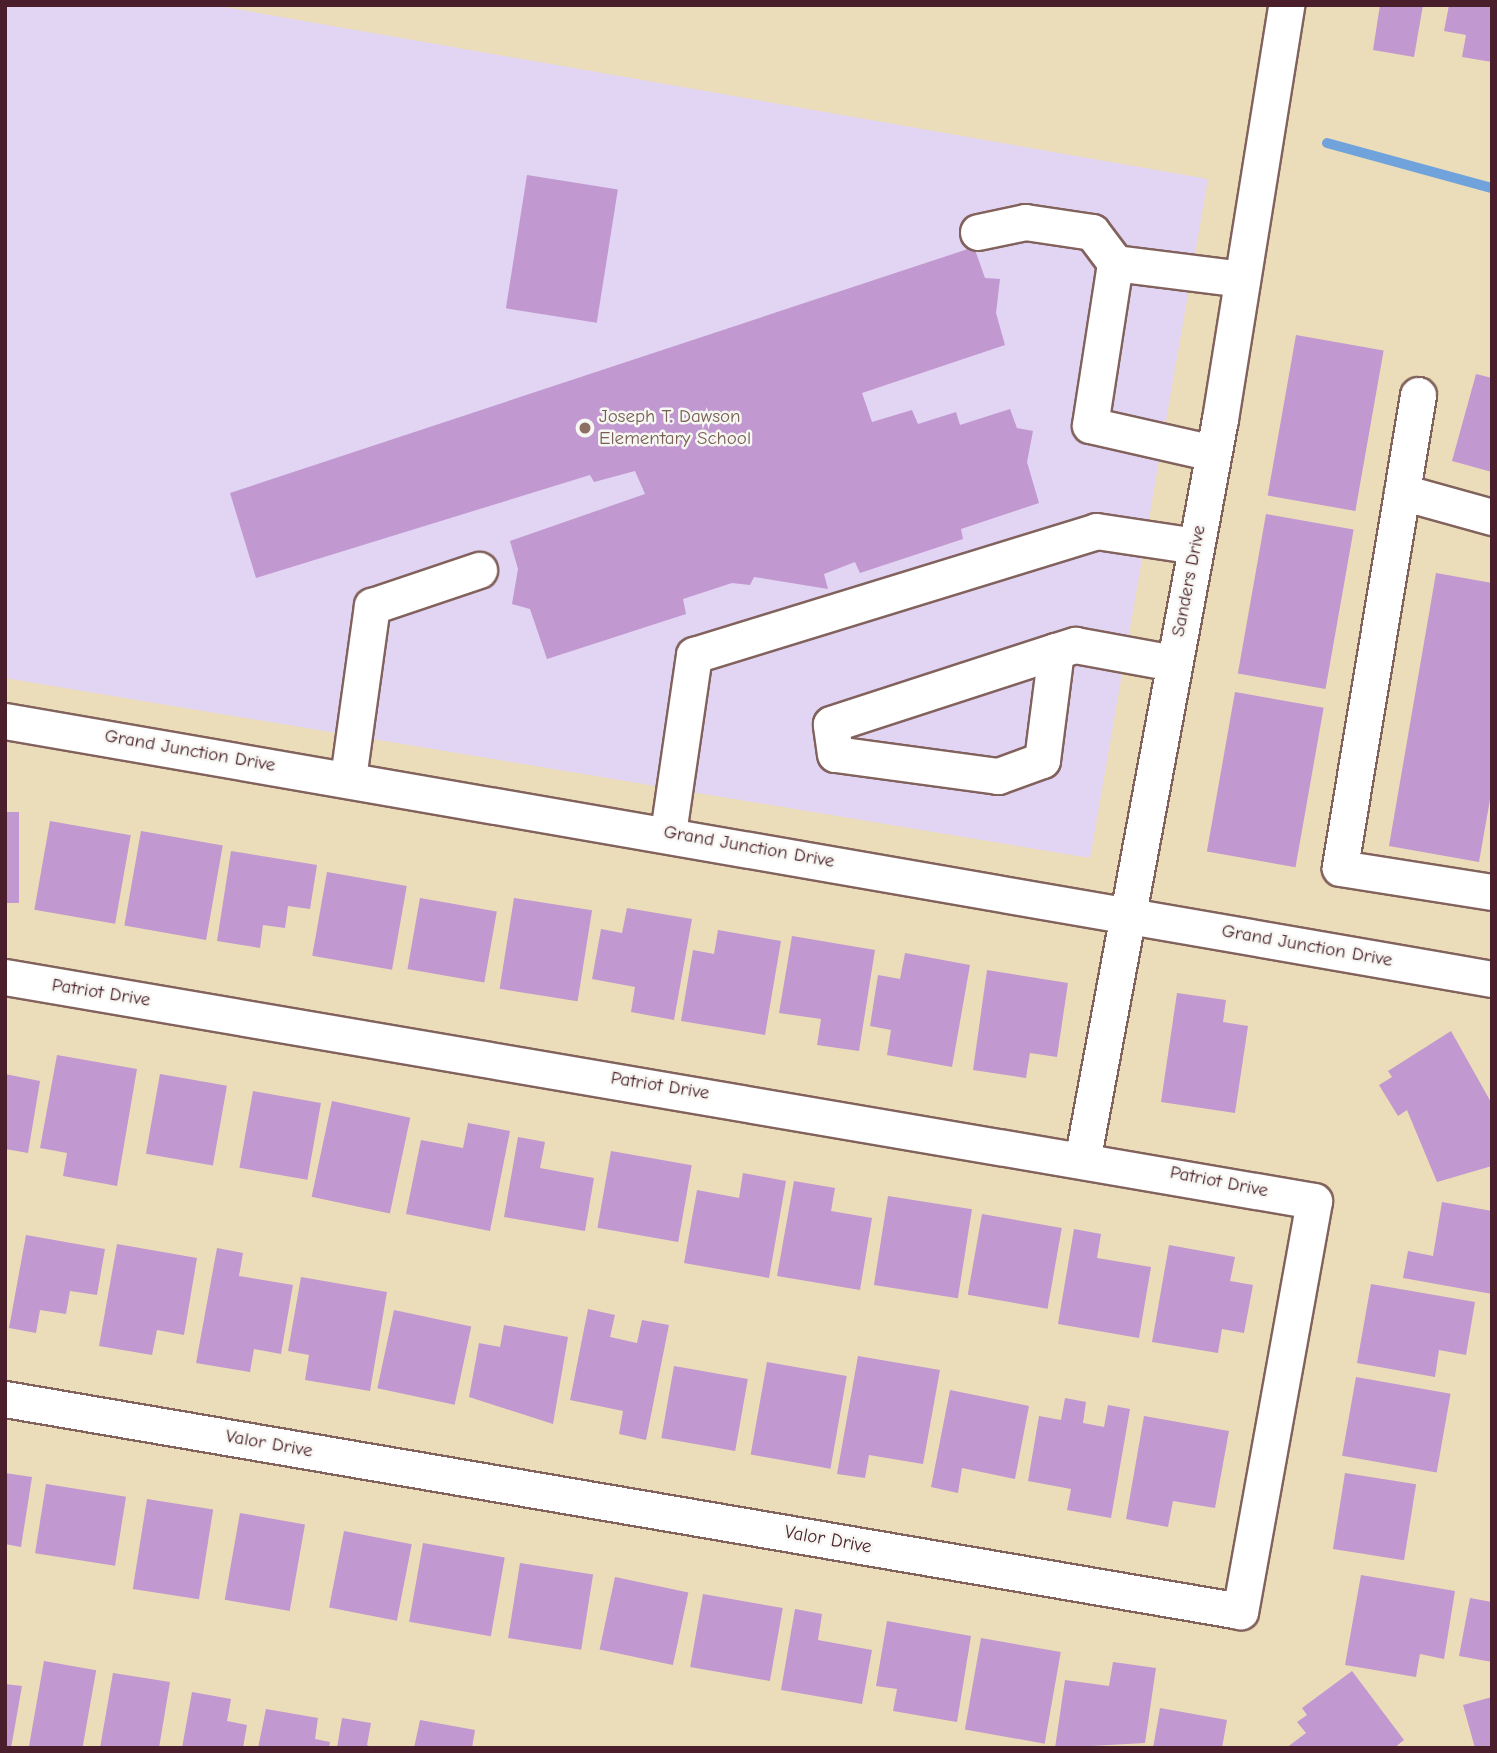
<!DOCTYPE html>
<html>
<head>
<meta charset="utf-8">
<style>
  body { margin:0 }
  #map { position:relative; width:1497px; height:1753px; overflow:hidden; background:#ebddb9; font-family:"Comic Neue",sans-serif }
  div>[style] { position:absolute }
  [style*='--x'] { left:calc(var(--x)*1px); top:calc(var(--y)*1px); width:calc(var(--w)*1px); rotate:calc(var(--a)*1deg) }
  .built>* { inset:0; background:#e2d4f3 }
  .stream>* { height:10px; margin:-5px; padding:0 5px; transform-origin:5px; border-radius:5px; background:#70a2db }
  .building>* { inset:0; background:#c198cf; transform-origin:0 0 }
  .roads { filter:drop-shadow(2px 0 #82625d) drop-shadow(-2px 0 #82625d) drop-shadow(0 2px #82625d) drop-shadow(0 -2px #82625d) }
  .minor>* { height:35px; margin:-17.5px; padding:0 17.5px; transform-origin:17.5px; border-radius:17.5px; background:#fff }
  .dots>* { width:19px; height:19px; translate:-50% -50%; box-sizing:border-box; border:4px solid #f6f6f2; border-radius:50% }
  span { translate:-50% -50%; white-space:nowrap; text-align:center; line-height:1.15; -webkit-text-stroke:5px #f6f6f2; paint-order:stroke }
  .education-label { font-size:19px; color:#785e54 }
  .left { translate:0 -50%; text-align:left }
  .street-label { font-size:19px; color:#4a1f2b }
  .frame { position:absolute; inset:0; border:7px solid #4a1f2b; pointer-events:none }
</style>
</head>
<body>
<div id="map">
  <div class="built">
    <i style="clip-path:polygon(5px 5px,213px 5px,1208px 179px,1090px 858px,5px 678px)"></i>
  </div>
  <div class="stream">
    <i style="--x:1327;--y:143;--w:171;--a:15.3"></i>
  </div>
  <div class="building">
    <i style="clip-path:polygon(1380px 5px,1423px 5px,1414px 57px,1373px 50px)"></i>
    <i style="clip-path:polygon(1449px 5px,1492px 5px,1492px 62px,1462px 57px,1466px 35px,1444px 31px)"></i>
    <i style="left:527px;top:175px;width:92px;height:135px;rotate:9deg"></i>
    <i style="clip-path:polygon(974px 247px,985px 278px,1000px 279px,996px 313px,1005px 345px,862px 393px,872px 422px,912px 410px,918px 424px,956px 412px,960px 425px,1010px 409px,1017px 428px,1033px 431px,1027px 462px,1039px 503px,961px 529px,963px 539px,860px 573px,855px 562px,824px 574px,828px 589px,754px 577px,750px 585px,732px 583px,683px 599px,686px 614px,547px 659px,530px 609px,512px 604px,518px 569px,510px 541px,645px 494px,635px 471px,594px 482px,590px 475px,256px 578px,230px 493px)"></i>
    <i style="left:1296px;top:335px;width:89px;height:163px;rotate:10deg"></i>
    <i style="clip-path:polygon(1476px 374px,1492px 378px,1492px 472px,1452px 461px)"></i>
    <i style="left:1266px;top:514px;width:89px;height:162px;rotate:10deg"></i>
    <i style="clip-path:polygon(1436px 573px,1492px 583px,1492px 788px,1479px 862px,1389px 846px)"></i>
    <i style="left:1235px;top:692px;width:90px;height:162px;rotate:10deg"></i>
    <i style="left:5px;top:812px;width:14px;height:91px"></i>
    <i style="left:50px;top:821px;width:82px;height:90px;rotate:10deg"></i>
    <i style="left:141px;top:831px;width:83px;height:96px;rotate:10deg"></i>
    <i style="clip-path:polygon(231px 851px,317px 865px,310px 909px,288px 906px,285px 928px,263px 925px,260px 948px,217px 941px)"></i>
    <i style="left:327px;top:872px;width:81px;height:85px;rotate:10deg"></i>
    <i style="left:420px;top:898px;width:78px;height:72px;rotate:10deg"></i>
    <i style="left:514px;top:898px;width:79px;height:92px;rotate:9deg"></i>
    <i style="clip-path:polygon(627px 908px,692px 919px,674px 1020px,631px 1012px,635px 987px,592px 979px,601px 929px,622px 933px)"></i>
    <i style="clip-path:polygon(718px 930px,781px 941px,765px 1035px,681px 1021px,693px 950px,714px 954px)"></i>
    <i style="clip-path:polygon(792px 936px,875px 950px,859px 1051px,817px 1045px,821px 1019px,779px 1013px)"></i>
    <i style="clip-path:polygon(905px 953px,970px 965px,952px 1067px,887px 1055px,891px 1030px,870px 1026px,878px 975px,900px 979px)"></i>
    <i style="clip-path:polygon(987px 970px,1068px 983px,1057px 1057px,1030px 1053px,1026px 1078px,973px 1070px)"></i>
    <i style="clip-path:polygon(1177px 993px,1226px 1000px,1223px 1022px,1248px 1026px,1235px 1113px,1161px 1102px)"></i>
    <i style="clip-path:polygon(1451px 1031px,1492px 1104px,1492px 1166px,1437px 1182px,1407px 1110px,1398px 1116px,1379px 1085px,1392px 1077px,1388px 1071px)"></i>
    <i style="clip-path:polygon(57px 1055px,137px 1069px,117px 1186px,63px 1176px,67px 1153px,40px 1148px)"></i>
    <i style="clip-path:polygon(5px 1074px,40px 1081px,28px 1153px,5px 1149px)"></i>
    <i style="left:160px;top:1074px;width:68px;height:81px;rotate:10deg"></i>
    <i style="left:253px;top:1091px;width:69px;height:78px;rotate:10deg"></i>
    <i style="left:332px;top:1101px;width:80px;height:98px;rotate:12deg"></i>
    <i style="clip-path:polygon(468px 1123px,510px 1131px,490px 1231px,406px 1214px,421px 1140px,463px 1148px)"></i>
    <i style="clip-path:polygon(518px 1137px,545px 1142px,540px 1168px,594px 1178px,585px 1231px,504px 1217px)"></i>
    <i style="left:611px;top:1151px;width:82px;height:78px;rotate:10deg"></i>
    <i style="clip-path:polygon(743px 1173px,786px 1181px,769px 1278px,684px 1263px,697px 1190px,739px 1198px)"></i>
    <i style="clip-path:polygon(794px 1181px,835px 1188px,831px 1211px,872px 1218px,860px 1290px,777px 1276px)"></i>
    <i style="left:888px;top:1196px;width:85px;height:90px;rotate:9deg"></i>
    <i style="clip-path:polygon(1442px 1202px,1492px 1211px,1492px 1294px,1403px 1278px,1408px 1251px,1433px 1256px)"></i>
    <i style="left:982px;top:1214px;width:81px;height:82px;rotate:10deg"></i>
    <i style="clip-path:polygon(1074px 1229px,1101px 1234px,1097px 1258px,1151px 1267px,1139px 1338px,1058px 1324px)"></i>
    <i style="clip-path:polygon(26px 1235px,105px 1249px,97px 1295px,70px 1291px,66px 1314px,40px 1310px,36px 1333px,9px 1328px)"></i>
    <i style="clip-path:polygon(117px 1244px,197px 1258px,184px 1335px,157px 1330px,152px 1355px,99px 1346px)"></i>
    <i style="clip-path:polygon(1169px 1245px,1235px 1257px,1230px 1281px,1253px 1285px,1244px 1333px,1222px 1329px,1218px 1353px,1152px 1342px)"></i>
    <i style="clip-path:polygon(217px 1248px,243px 1253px,239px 1276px,293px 1285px,281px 1354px,254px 1349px,250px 1372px,196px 1363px)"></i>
    <i style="clip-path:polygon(301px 1277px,387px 1292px,370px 1391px,305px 1380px,309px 1355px,288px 1351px)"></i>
    <i style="clip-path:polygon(1371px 1284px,1475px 1302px,1466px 1355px,1439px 1350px,1435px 1377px,1357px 1363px)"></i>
    <i style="clip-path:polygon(588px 1309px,615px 1315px,610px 1337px,637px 1343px,642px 1320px,669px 1325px,646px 1440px,619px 1434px,623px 1411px,570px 1400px)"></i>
    <i style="left:394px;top:1310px;width:79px;height:80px;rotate:12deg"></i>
    <i style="clip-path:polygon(504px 1325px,568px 1337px,553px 1424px,469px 1397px,479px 1343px,500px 1347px)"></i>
    <i style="clip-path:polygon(858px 1356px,940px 1370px,923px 1464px,869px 1455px,865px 1478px,837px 1474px)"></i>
    <i style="left:767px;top:1362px;width:81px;height:94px;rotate:10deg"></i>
    <i style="left:674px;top:1366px;width:75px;height:73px;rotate:10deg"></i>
    <i style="left:1356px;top:1377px;width:96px;height:80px;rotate:10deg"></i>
    <i style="clip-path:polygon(950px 1390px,1029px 1406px,1015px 1479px,962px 1468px,958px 1493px,931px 1487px)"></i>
    <i style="clip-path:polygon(1065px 1398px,1086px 1402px,1083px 1423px,1104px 1427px,1108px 1405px,1130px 1409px,1111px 1518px,1067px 1510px,1071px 1489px,1028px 1481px,1039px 1416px,1061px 1420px)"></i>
    <i style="clip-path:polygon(1144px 1416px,1229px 1431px,1215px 1508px,1173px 1501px,1168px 1527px,1126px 1519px)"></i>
    <i style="clip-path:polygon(5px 1473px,32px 1477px,21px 1547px,5px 1544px)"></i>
    <i style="left:1345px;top:1473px;width:72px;height:77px;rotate:9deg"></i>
    <i style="left:46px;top:1484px;width:81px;height:70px;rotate:9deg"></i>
    <i style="left:147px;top:1499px;width:67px;height:91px;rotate:9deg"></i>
    <i style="left:240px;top:1513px;width:66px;height:88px;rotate:10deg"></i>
    <i style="left:344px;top:1531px;width:69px;height:78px;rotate:11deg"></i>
    <i style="left:423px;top:1543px;width:83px;height:80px;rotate:10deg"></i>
    <i style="left:520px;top:1563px;width:74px;height:76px;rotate:9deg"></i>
    <i style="clip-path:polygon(1361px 1575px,1455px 1591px,1444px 1659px,1420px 1654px,1416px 1677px,1345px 1665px)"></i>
    <i style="left:615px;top:1577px;width:75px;height:74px;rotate:12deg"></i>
    <i style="left:703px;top:1594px;width:81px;height:74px;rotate:10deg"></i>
    <i style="clip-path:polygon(1470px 1598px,1492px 1602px,1492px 1662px,1459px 1656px)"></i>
    <i style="clip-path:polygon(795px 1609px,822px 1614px,818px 1640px,872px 1650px,862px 1704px,781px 1690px)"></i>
    <i style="clip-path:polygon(887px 1621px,971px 1636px,957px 1722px,893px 1711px,897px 1689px,876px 1686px)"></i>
    <i style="left:981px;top:1638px;width:81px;height:93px;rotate:10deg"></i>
    <i style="left:44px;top:1661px;width:53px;height:88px;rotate:10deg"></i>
    <i style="clip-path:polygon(1113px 1662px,1156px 1668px,1145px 1743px,1055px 1748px,1065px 1680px,1109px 1686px)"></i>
    <i style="clip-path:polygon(1352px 1671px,1404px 1740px,1394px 1748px,1286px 1748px,1306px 1733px,1297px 1722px,1307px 1715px,1302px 1708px)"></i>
    <i style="clip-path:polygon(113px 1673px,170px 1682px,159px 1748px,100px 1748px)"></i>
    <i style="clip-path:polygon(5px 1684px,22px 1686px,11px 1748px,5px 1748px)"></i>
    <i style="clip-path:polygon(192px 1692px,231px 1699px,227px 1721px,247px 1725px,243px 1748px,182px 1748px)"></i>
    <i style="clip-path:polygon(1492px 1697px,1492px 1748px,1475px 1748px,1463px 1705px)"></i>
    <i style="clip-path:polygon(1160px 1708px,1227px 1720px,1222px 1748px,1153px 1748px)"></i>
    <i style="clip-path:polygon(266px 1709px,318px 1718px,315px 1739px,330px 1742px,329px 1748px,258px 1748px)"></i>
    <i style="clip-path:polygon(342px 1718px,371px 1723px,367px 1745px,373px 1748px,337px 1748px)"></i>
    <i style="clip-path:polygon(420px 1720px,475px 1730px,472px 1748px,414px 1748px)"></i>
  </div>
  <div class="roads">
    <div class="minor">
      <i style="--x:978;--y:232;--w:48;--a:-12"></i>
      <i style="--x:1025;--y:222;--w:68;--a:8.5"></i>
      <i style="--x:1092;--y:232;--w:39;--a:53"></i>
      <i style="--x:1418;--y:395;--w:479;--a:99.4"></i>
      <i style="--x:1340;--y:868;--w:154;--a:9"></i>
      <i style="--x:1213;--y:453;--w:126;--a:-167.2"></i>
      <i style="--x:1090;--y:425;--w:164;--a:-81.2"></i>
      <i style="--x:1115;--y:263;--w:128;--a:7.2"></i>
      <i style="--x:1402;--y:492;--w:93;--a:15.5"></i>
      <i style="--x:1056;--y:651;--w:110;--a:97.3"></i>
      <i style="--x:1042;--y:760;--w:47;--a:160"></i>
      <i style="--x:998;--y:776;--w:164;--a:-172.3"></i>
      <i style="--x:835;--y:754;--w:30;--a:-98"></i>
      <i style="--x:831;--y:724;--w:237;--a:-18"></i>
      <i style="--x:1056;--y:651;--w:20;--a:-18"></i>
      <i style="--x:1075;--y:645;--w:100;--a:10.4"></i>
      <i style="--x:5;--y:721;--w:1509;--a:9.84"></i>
      <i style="--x:348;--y:778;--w:174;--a:-82.1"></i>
      <i style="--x:372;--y:606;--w:113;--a:-18.6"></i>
      <i style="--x:668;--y:833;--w:180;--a:-81.7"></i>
      <i style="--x:694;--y:655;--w:421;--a:-17.1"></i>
      <i style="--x:1096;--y:531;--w:101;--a:8.5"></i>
      <i style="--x:5;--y:977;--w:1328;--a:9.71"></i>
      <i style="--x:1314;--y:1201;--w:417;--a:100.2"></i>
      <i style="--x:1240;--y:1611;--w:1253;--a:-170.26"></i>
      <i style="--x:1083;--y:1156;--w:750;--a:-79.47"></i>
      <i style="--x:1220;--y:419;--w:419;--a:-80.9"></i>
    </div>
  </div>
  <div class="dots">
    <i style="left:585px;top:428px;background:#8d6e63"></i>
  </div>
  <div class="education-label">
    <span class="left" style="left:599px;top:428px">Joseph T. Dawson<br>Elementary School</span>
  </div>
  <div class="street-label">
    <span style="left:1189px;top:581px;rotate:-79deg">Sanders Drive</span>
    <span style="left:190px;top:751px;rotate:10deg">Grand Junction Drive</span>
    <span style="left:749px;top:847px;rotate:10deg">Grand Junction Drive</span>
    <span style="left:1307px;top:946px;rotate:10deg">Grand Junction Drive</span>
    <span style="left:101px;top:993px;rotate:9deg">Patriot Drive</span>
    <span style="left:660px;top:1086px;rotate:9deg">Patriot Drive</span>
    <span style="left:1219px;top:1182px;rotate:11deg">Patriot Drive</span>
    <span style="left:269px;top:1444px;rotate:10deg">Valor Drive</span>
    <span style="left:828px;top:1540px;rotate:10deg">Valor Drive</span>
  </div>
  <div class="frame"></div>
</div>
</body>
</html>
